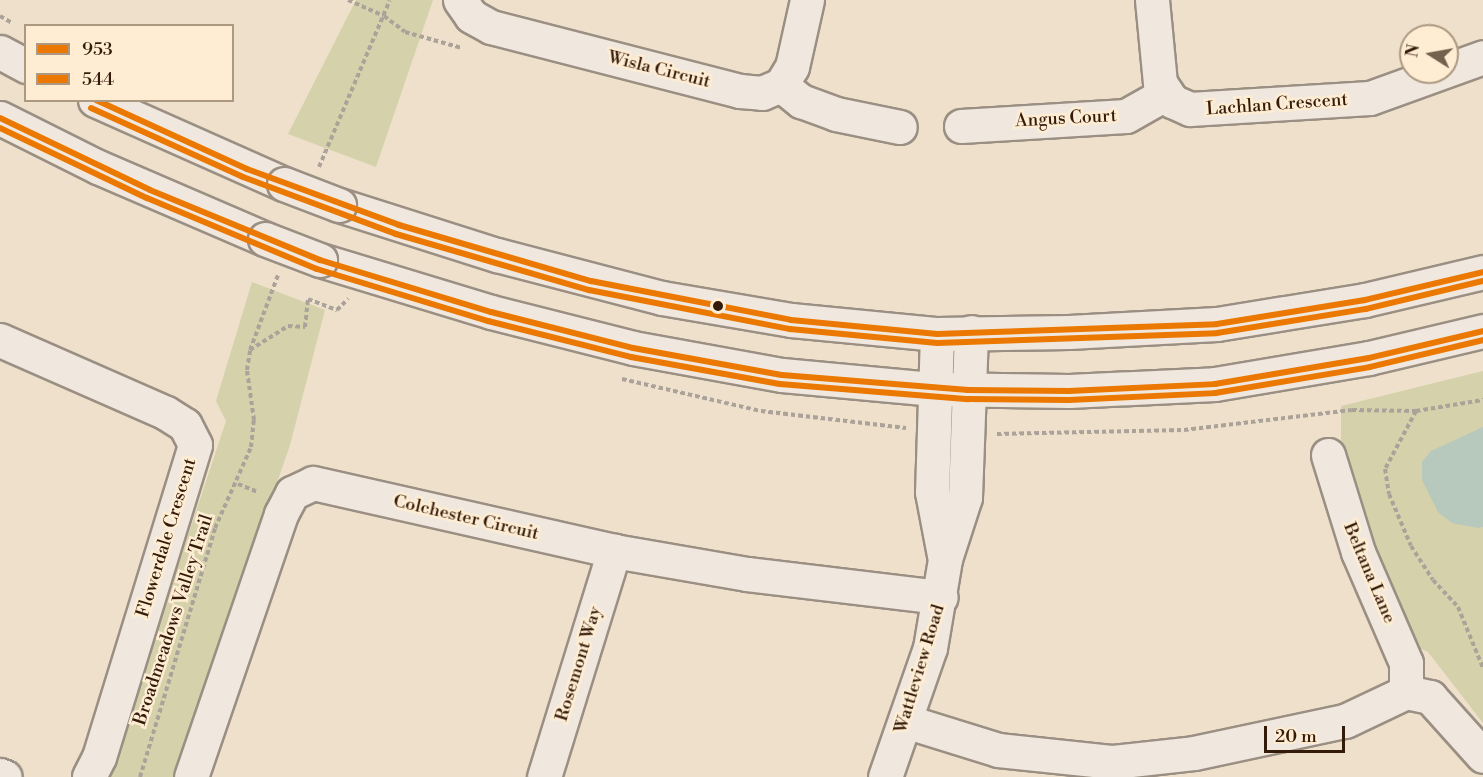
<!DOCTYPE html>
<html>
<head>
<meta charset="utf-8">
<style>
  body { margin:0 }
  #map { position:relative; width:1483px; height:777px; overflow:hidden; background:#eee0cb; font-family:"Libre Bodoni",serif }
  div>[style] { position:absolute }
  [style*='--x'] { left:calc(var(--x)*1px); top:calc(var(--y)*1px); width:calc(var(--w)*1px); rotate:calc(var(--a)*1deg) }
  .green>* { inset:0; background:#d4d1ab }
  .water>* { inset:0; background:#b7c8bc }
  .path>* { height:4px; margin-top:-2px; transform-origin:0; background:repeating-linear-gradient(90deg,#aba399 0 4.5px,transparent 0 7.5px) }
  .roads { filter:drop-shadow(2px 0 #9a8f82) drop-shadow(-2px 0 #9a8f82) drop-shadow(0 2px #9a8f82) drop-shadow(0 -2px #9a8f82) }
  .minor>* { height:33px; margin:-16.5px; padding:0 16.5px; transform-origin:16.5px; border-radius:16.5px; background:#f0e8de }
  .bridges { filter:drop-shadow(2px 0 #9a8f82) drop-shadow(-2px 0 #9a8f82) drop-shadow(0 2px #9a8f82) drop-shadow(0 -2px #9a8f82) }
  .minor-bridge>* { height:33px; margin:-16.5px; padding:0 16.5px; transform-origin:16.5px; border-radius:16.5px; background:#f0e8de }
  .bus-1>* { height:6px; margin:-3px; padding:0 3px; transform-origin:3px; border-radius:3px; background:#eb7801 }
  .bus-2>* { height:6px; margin:-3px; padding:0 3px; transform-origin:3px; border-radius:3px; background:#eb7801 }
  .dots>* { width:16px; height:16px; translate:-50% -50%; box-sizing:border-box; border:3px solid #feedd3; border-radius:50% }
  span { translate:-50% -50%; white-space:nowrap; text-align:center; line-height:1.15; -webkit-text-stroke:5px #feedd3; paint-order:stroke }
  .street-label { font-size:18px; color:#341a09 }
  .legend { position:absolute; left:24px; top:24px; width:210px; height:78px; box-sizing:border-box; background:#feedd3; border:2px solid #ad9982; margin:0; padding:8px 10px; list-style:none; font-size:18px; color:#341a09 }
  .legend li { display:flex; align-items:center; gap:12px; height:30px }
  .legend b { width:30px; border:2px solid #ad9982 }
  .north { position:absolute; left:1399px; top:24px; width:60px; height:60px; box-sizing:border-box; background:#feedd3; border:2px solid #ad9982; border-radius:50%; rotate:281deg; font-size:16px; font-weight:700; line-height:24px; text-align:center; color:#341a09 }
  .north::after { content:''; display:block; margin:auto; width:21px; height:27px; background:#755f4d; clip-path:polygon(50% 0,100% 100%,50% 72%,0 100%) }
  .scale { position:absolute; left:1264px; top:726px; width:81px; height:27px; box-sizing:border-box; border:3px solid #341a09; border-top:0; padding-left:8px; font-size:18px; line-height:21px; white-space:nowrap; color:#341a09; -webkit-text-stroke:4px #feedd3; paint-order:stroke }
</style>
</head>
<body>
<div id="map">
  <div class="green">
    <i style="clip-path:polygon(356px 0,433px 0,376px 167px,288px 134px)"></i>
    <i style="clip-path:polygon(252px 282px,325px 310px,290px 445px,175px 777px,108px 777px,226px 421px,216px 401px)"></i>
    <i style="clip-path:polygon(1483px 371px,1483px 723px,1428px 652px,1415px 646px,1380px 571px,1341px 446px,1341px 406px)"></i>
  </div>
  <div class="water">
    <i style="clip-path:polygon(1483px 427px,1483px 527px,1478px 528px,1452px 523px,1438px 512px,1422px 480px,1422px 462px,1431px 451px)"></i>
  </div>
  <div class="path">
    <i style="--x:348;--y:0;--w:39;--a:24"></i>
    <i style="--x:384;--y:16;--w:26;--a:37"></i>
    <i style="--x:405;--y:32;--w:59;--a:15.7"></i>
    <i style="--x:0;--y:16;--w:14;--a:30"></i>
    <i style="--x:319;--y:167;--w:181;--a:-67"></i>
    <i style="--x:250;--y:350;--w:45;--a:-32.3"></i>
    <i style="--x:288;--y:326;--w:17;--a:3"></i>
    <i style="--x:305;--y:327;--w:28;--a:-84"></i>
    <i style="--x:308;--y:299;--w:31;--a:21"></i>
    <i style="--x:337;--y:310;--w:16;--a:-45"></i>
    <i style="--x:622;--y:379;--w:143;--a:13"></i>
    <i style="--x:761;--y:411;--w:146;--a:6.7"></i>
    <i style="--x:1416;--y:411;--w:66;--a:118.1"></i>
    <i style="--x:1385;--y:469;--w:25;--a:81"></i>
    <i style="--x:1389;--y:494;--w:56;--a:67.1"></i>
    <i style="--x:1411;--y:546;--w:40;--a:57.1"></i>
    <i style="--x:1433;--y:580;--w:37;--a:47"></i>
    <i style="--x:1458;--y:607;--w:66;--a:67.7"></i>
    <i style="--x:997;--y:434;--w:187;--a:-1.2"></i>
    <i style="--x:1184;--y:430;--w:169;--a:-6.8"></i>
    <i style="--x:1352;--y:410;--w:64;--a:0.9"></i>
    <i style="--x:1416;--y:411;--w:68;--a:-9.3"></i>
    <i style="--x:238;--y:484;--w:22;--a:22"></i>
    <i style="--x:140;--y:777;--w:260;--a:-73.2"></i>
    <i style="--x:215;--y:528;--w:89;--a:-66"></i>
    <i style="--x:251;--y:447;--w:27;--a:-84"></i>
    <i style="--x:254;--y:420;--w:50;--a:-98"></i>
    <i style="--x:247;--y:370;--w:20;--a:-81"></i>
    <i style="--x:250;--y:350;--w:80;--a:-69.5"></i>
  </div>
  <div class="roads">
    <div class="minor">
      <i style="--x:460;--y:0;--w:19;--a:55"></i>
      <i style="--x:471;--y:16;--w:23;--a:29"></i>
      <i style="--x:491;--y:27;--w:257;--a:14.4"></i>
      <i style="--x:740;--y:91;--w:22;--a:5"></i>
      <i style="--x:762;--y:93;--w:21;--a:-23"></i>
      <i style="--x:781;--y:85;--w:21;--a:-59"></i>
      <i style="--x:792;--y:67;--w:69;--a:-77.4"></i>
      <i style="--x:1152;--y:0;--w:83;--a:84.5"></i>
      <i style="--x:1160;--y:83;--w:22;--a:56"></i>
      <i style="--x:1172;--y:101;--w:20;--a:24"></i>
      <i style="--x:1190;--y:109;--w:180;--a:-3.5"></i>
      <i style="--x:1370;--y:98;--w:120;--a:-19.9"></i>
      <i style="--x:0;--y:52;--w:30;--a:28"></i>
      <i style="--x:781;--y:85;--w:26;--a:39"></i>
      <i style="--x:801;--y:101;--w:37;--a:20"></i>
      <i style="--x:836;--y:114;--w:65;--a:11.5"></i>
      <i style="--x:95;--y:100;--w:207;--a:24"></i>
      <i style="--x:0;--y:118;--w:110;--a:26.6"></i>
      <i style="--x:98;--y:167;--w:182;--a:23.3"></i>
      <i style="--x:961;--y:126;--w:165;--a:-3.5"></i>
      <i style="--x:1126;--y:116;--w:45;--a:-29.4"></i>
      <i style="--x:339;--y:205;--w:166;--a:17.6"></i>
      <i style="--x:497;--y:255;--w:171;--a:14.6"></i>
      <i style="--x:662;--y:298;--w:131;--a:9.7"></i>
      <i style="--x:791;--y:320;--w:147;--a:5.5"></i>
      <i style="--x:937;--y:334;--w:132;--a:-0.9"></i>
      <i style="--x:1069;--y:332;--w:148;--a:-3.1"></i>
      <i style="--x:1217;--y:324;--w:150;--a:-9.2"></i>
      <i style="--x:1365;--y:300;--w:121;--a:-13.3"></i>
      <i style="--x:320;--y:260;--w:179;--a:16.9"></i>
      <i style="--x:491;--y:312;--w:146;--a:14.2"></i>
      <i style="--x:633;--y:348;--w:151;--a:10.3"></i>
      <i style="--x:782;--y:375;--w:153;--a:5.3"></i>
      <i style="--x:934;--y:389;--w:135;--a:0.8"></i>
      <i style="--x:1069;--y:391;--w:146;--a:-2.7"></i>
      <i style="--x:1215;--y:384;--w:156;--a:-9.6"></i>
      <i style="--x:1369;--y:358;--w:117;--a:-13.3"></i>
      <i style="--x:937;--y:334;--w:158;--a:91.8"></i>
      <i style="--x:932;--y:492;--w:64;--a:79.2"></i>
      <i style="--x:0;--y:340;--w:181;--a:23.7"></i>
      <i style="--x:166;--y:413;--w:22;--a:32"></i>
      <i style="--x:185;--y:425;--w:22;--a:63"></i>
      <i style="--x:195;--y:445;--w:326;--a:107.1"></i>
      <i style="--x:99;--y:757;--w:22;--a:117"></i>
      <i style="--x:1328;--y:455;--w:102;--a:72.8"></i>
      <i style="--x:1358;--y:552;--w:121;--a:66.6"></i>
      <i style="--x:1406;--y:663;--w:29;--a:90"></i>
      <i style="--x:905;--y:721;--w:97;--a:17.3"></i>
      <i style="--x:998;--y:750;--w:116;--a:6"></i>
      <i style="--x:1113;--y:762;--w:81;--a:-6.3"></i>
      <i style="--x:1194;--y:753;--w:154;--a:-12"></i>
      <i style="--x:1345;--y:721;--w:68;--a:-25.4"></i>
      <i style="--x:1406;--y:692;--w:25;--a:12"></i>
      <i style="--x:1430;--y:697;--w:79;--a:48.1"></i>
      <i style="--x:0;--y:775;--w:5;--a:22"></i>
      <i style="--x:191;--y:777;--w:278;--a:-71.1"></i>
      <i style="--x:281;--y:514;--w:24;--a:-62"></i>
      <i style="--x:292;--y:493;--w:23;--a:-25"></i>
      <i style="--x:313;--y:483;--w:309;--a:12.7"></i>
      <i style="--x:614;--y:551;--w:135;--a:9.8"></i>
      <i style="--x:747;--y:574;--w:195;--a:6.8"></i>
      <i style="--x:544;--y:777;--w:237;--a:-72.8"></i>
      <i style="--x:885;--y:777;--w:137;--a:-70.8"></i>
      <i style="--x:930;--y:648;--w:90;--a:-80.4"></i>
      <i style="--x:945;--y:559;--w:65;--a:-72.1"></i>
      <i style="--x:965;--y:497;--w:165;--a:-87.9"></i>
    </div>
  </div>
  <div class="bridges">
    <div class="minor-bridge">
      <i style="--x:284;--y:184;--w:59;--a:20.9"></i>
      <i style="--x:265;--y:239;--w:59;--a:20.9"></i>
    </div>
  </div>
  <div class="bus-1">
    <i style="--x:96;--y:100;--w:166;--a:24.6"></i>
    <i style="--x:247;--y:169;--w:162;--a:20.2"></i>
    <i style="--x:399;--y:225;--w:200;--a:16.3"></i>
    <i style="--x:591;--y:281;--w:204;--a:11"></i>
    <i style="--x:791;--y:320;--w:147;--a:5.5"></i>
    <i style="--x:937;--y:334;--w:280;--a:-2"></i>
    <i style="--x:1217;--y:324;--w:150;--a:-9.2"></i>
    <i style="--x:1365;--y:300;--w:121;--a:-13.3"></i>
    <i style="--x:0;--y:118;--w:166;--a:25.6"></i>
    <i style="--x:150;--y:190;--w:184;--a:22.4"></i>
    <i style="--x:320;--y:260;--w:179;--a:16.9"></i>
    <i style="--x:491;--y:312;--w:146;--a:14.2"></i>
    <i style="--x:633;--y:348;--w:151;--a:10.3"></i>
    <i style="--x:782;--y:375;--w:187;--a:4.6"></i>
    <i style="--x:968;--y:390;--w:101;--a:0.6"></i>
    <i style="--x:1069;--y:391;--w:146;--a:-2.7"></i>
    <i style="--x:1215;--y:384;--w:156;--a:-9.6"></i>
    <i style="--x:1369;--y:358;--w:117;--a:-13.3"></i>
  </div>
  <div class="bus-2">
    <i style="--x:91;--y:108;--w:167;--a:24.4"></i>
    <i style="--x:243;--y:177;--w:163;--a:20.4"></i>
    <i style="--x:396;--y:234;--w:201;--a:16.2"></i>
    <i style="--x:589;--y:290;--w:205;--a:11"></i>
    <i style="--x:790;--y:329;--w:148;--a:5.4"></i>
    <i style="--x:937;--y:343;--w:280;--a:-2"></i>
    <i style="--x:1217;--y:333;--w:151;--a:-9.2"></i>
    <i style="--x:1366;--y:309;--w:120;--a:-13.5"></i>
    <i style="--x:0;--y:128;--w:163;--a:25.5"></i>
    <i style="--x:147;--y:198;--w:184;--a:22.7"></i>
    <i style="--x:317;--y:269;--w:179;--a:16.9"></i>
    <i style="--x:488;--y:321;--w:147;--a:14.1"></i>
    <i style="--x:631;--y:357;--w:151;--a:10.3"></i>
    <i style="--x:780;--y:384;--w:189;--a:4.6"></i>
    <i style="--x:968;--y:399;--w:101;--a:0.6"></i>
    <i style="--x:1069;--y:400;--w:146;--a:-2.7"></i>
    <i style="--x:1215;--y:393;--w:157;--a:-9.5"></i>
    <i style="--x:1370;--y:367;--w:116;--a:-13.4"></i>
  </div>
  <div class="dots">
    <i style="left:718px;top:306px;background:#341a09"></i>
  </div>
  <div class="street-label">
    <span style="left:659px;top:70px;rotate:14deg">Wisla Circuit</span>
    <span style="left:1277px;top:105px;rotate:-4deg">Lachlan Crescent</span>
    <span style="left:1066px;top:119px;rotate:-3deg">Angus Court</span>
    <span style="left:466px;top:518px;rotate:13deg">Colchester Circuit</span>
    <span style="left:167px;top:538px;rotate:-73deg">Flowerdale Crescent</span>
    <span style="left:1369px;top:573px;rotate:67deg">Beltana Lane</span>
    <span style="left:174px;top:620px;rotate:-72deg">Broadmeadows Valley Trail</span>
    <span style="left:579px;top:664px;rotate:-73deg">Rosemont Way</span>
    <span style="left:920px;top:669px;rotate:-73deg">Wattleview Road</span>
  </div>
  <ul class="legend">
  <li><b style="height:8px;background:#eb7801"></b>953</li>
  <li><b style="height:8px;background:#eb7801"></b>544</li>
  </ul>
  <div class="north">N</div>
  <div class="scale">20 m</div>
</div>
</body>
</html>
